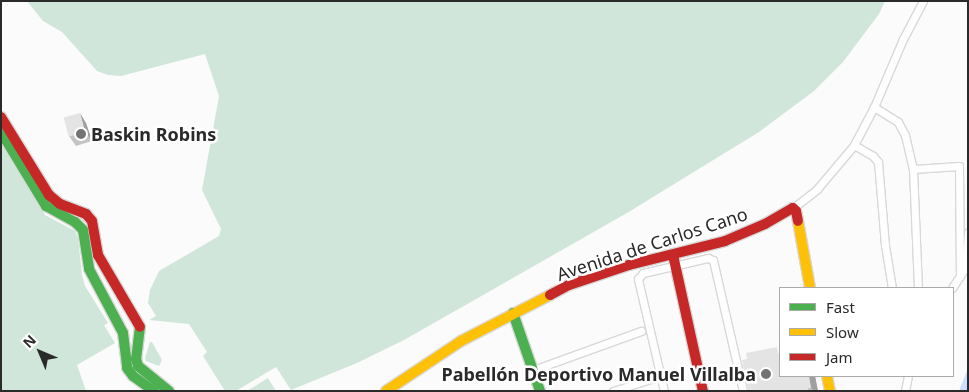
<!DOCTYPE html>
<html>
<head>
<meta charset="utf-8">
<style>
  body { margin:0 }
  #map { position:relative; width:969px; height:392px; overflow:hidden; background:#fbfbfb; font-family:"Noto Sans",sans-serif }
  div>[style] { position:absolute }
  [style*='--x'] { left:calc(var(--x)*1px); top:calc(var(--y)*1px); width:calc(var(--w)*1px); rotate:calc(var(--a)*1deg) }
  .green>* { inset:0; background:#d0e6da }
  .water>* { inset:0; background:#cedefe }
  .roads { filter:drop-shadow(1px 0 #d8d8d8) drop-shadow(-1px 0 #d8d8d8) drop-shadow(0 1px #d8d8d8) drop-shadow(0 -1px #d8d8d8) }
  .street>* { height:7px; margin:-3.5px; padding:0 3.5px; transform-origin:3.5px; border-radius:3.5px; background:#fefefe }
  .fast>* { height:10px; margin:-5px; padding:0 5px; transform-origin:5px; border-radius:5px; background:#4caf50 }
  .slow>* { height:10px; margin:-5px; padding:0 5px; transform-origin:5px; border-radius:5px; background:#ffc107 }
  .jam>* { height:10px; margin:-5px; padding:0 5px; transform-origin:5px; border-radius:5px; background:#c62828 }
  .wall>* { inset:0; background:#c4c4c4 }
  .shaded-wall>* { inset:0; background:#a0a0a0 }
  .building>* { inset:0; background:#e4e4e4; transform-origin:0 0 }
  .dots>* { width:14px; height:14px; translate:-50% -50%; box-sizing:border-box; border:2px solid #fff; border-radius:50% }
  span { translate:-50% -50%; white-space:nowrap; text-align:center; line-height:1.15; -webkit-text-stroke:5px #fff; paint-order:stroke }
  .poi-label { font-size:18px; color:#2a2a2b; font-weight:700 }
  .left { translate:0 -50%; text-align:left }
  .right { translate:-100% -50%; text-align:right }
  .street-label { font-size:18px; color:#2a2a2b }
  .frame { position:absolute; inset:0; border:2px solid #2a2a2b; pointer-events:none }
  .legend { position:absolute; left:779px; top:287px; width:175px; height:90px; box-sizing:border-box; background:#fff; border:1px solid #aaa; margin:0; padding:6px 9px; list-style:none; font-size:15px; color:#2a2a2b }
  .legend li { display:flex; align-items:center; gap:10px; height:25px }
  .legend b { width:25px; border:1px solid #aaa }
  .north { position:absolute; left:15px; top:327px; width:50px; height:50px; -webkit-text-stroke:4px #fff; paint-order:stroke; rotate:315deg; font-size:14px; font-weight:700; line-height:20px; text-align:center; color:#2a2a2b }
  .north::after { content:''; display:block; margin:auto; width:18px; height:22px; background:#2a2a2b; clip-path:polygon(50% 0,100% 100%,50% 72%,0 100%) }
</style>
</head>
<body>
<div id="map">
  <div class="green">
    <i style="clip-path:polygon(27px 1px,885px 1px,879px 14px,843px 62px,814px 91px,759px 132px,627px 213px,404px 340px,357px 363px,291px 390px,276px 367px,236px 391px,225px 391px,203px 356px,207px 352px,189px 324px,149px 320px,156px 316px,148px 303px,150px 290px,159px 271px,219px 236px,221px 229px,202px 190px,219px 96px,205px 54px,121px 76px,108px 75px,97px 71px,62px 32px,43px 21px)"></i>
    <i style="clip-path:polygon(1px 144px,45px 215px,75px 231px,78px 238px,82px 275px,85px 286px,108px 323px,104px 325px,115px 343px,77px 365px,86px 391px,1px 391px)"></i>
    <i style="clip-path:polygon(150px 342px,152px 342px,162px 360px,159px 366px,146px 361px,145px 358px)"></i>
    <i style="clip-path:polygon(268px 378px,276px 391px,247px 391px)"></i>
  </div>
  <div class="water">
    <i style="clip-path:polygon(968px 368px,968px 391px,959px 391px)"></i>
  </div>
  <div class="roads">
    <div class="street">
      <i style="--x:874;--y:107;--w:28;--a:32"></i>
      <i style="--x:898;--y:122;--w:15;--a:62"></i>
      <i style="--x:905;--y:135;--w:35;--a:77"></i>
      <i style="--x:913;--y:169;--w:119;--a:87.6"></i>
      <i style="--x:854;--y:145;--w:22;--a:30"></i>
      <i style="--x:873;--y:156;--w:8;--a:50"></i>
      <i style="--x:878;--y:162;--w:83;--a:85.2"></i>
      <i style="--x:885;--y:245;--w:44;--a:80.8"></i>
      <i style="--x:913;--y:169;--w:46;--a:-3.7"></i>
      <i style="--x:959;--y:166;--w:110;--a:89.5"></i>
      <i style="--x:793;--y:208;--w:31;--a:-38"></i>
      <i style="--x:817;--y:189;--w:57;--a:-49.9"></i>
      <i style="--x:854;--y:145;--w:43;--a:-62.2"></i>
      <i style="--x:874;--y:107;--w:74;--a:-66.9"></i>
      <i style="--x:903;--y:39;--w:43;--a:-62.2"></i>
      <i style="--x:952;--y:288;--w:24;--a:-57"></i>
      <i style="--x:965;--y:268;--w:36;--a:-85"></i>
      <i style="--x:533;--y:370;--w:115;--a:-19.9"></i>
      <i style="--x:613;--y:391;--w:43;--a:-17.6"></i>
      <i style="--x:664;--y:391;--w:115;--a:-103.1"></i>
      <i style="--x:638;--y:279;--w:8;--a:-50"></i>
      <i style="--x:643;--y:273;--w:67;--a:-13"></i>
      <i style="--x:708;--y:258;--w:5;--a:22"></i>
      <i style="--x:713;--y:260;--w:134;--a:77.1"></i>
      <i style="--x:905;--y:391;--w:15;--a:-79"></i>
    </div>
    <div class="fast">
      <i style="--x:1;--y:132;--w:87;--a:58.7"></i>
      <i style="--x:46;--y:206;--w:33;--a:29"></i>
      <i style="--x:75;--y:222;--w:11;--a:45"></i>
      <i style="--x:83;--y:230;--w:39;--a:81"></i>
      <i style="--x:89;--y:269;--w:72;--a:62"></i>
      <i style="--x:123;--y:333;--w:35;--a:83"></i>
      <i style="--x:127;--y:368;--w:10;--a:53"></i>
      <i style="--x:133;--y:376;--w:26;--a:36"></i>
      <i style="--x:513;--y:313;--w:83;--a:70.9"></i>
      <i style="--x:140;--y:327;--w:32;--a:97"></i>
      <i style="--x:136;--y:359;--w:7;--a:74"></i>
      <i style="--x:138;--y:366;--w:40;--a:39"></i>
    </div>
    <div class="slow">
      <i style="--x:798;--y:221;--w:68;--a:79.8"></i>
      <i style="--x:827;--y:376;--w:15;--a:79"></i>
      <i style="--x:386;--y:391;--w:90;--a:-33.7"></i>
      <i style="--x:461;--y:341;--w:100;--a:-27.3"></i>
    </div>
    <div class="jam">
      <i style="--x:1;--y:117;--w:92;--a:58.4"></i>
      <i style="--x:49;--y:195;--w:14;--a:39"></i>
      <i style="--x:60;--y:204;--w:28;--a:21"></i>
      <i style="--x:86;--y:214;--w:9;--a:49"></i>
      <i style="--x:92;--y:221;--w:35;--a:80"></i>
      <i style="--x:98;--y:255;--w:83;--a:59.7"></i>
      <i style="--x:673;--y:255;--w:139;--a:77.6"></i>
      <i style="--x:550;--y:295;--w:21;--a:-28"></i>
      <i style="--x:569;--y:285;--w:63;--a:-18.4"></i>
      <i style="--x:629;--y:265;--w:99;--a:-14"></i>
      <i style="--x:725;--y:241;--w:43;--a:-23"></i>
      <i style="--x:765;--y:224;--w:32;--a:-30"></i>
      <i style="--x:793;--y:208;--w:4;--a:45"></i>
      <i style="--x:796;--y:211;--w:10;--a:79"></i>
    </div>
  </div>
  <div class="wall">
    <i style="clip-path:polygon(86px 123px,92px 141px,76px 146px,69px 136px)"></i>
    <i style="clip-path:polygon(780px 376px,815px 376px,818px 391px,748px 391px)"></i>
  </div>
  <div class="shaded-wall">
    <i style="clip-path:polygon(80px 113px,86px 123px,92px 141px,85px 132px)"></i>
    <i style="clip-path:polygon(809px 376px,815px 376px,818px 391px,814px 391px,811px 388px)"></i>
  </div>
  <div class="building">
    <i style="left:80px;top:113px;width:20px;height:17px;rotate:75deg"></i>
    <i style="clip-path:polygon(777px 347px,778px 353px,780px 353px,780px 376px,809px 376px,811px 388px,808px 388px,808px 391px,748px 391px,742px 360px,747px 359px,746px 353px)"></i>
  </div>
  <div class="dots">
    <i style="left:81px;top:134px;background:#737374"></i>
    <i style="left:766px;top:374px;background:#737374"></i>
  </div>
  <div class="poi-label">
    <span class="left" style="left:91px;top:134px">Baskin Robins</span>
    <span class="right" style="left:756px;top:374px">Pabellón Deportivo Manuel Villalba</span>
  </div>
  <div class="street-label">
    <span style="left:652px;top:244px;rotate:-18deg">Avenida de Carlos Cano</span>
  </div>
  <div class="frame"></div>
  <ul class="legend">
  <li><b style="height:6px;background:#4caf50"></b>Fast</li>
  <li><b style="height:6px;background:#ffc107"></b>Slow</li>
  <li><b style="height:6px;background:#c62828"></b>Jam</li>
  </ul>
  <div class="north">N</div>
</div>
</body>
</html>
